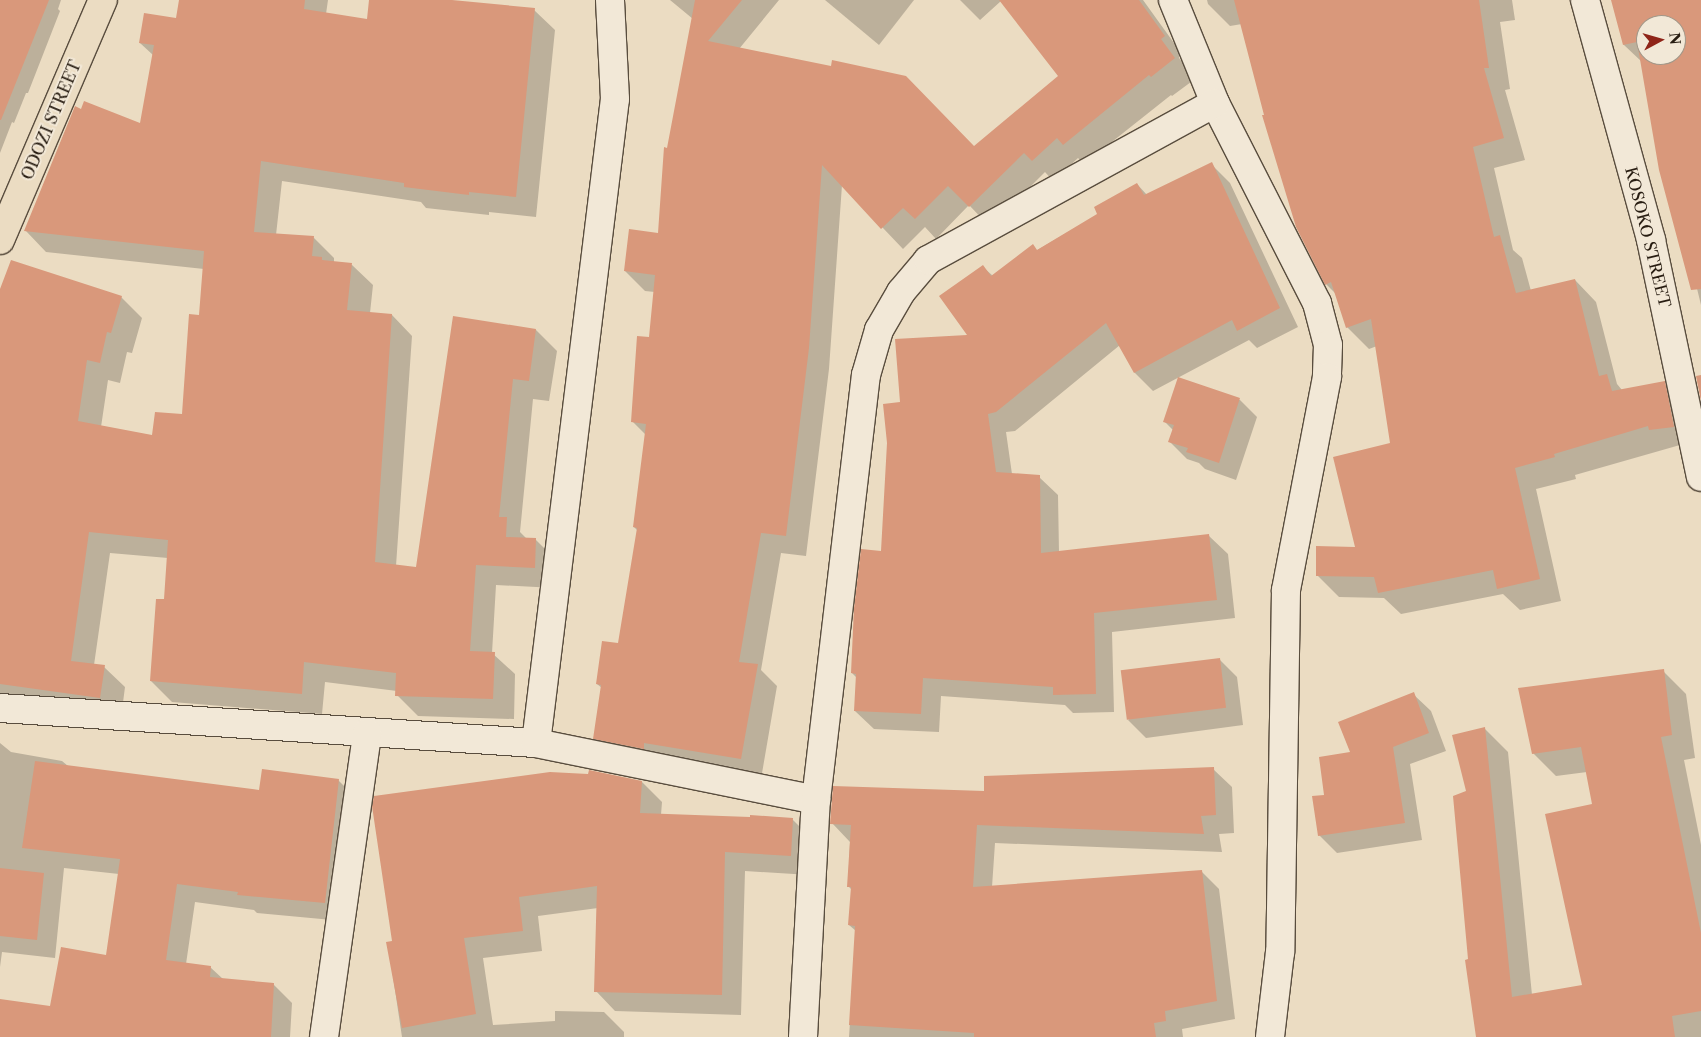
<!DOCTYPE html>
<html>
<head>
<meta charset="utf-8">
<style>
  body { margin:0 }
  #map { position:relative; width:1701px; height:1037px; overflow:hidden; background:#ebdcc2; font-family:"Libre Caslon Text",serif }
  div>[style] { position:absolute }
  [style*='--x'] { left:calc(var(--x)*1px); top:calc(var(--y)*1px); width:calc(var(--w)*1px); rotate:calc(var(--a)*1deg) }
  .shadow>* { inset:0; background:#0003 }
  .building>* { inset:0; background:#d9987b; transform-origin:0 0 }
  .roads { filter:drop-shadow(1px 0 #594d3e) drop-shadow(-1px 0 #594d3e) drop-shadow(0 1px #594d3e) drop-shadow(0 -1px #594d3e) }
  .minor>* { height:28px; margin:-14px; padding:0 14px; transform-origin:14px; border-radius:14px; background:#f2e8d7 }
  .major>* { height:28px; margin:-14px; padding:0 14px; transform-origin:14px; border-radius:14px; background:#ebdcc2 }
  span { translate:-50% -50%; white-space:nowrap; text-align:center; line-height:1.15; -webkit-text-stroke:4px #f2e8d7; paint-order:stroke }
  .street-label { font-size:16px; color:#281d12 }
  .north { position:absolute; left:1636px; top:15px; width:50px; height:50px; box-sizing:border-box; background:#f2e8d7; border:1px solid #a19788; border-radius:50%; rotate:84deg; font-size:14px; font-weight:700; line-height:20px; text-align:center; color:#281d12 }
  .north::after { content:''; display:block; margin:auto; width:18px; height:22px; background:#8f2418; clip-path:polygon(50% 0,100% 100%,50% 72%,0 100%) }
</style>
</head>
<body>
<div id="map">
  <div class="shadow">
    <i style="clip-path:polygon(0 0,61px 0,58px 9px,60px 11px,28px 93px,26px 93px,14px 123px,12px 122px,0 153px)"></i>
    <i style="clip-path:polygon(180px 0,328px 0,326px 14px,369px 21px,371px 0,442px 0,534px 10px,555px 30px,536px 217px,489px 212px,489px 215px,426px 208px,421px 202px,282px 181px,276px 235px,313px 237px,334px 258px,334px 263px,352px 265px,373px 285px,370px 313px,392px 315px,412px 336px,396px 566px,417px 568px,454px 318px,536px 330px,557px 351px,549px 401px,533px 399px,520px 532px,527px 539px,535px 539px,556px 560px,555px 588px,496px 585px,492px 653px,515px 674px,514px 719px,418px 716px,397px 695px,397px 691px,325px 682px,322px 714px,172px 702px,151px 681px,165px 601px,168px 558px,110px 553px,94px 665px,104px 667px,125px 687px,121px 718px,0 704px,0 291px,121px 297px,142px 318px,132px 353px,127px 352px,120px 383px,108px 380px,101px 427px,154px 437px,183px 416px,200px 316px,204px 269px,46px 252px,26px 231px,141px 125px,153px 55px,140px 43px,177px 20px)"></i>
    <i style="clip-path:polygon(670px 0,779px 0,739px 49px,974px 148px,1060px 76px,1001px 1px,980px 20px,960px 0,1143px 0,1179px 50px,1179px 58px,1195px 79px,1172px 96px,1171px 95px,1084px 164px,1078px 158px,1053px 181px,1045px 172px,990px 227px,969px 205px,936px 239px,925px 227px,903px 249px,842px 185px,829px 369px,806px 556px,781px 553px,761px 670px,777px 686px,761px 779px,615px 759px,594px 738px,602px 688px,597px 684px,619px 644px,638px 531px,634px 527px,646px 435px,633px 422px,650px 338px,655px 292px,645px 291px,625px 271px,659px 235px,668px 149px,693px 19px)"></i>
    <i style="clip-path:polygon(825px 0,914px 0,879px 45px)"></i>
    <i style="clip-path:polygon(1207px 0,1512px 0,1515px 20px,1500px 22px,1510px 89px,1505px 90px,1525px 160px,1494px 168px,1513px 250px,1522px 258px,1531px 291px,1575px 280px,1596px 302px,1617px 384px,1622px 390px,1664px 383px,1686px 404px,1694px 441px,1575px 475px,1576px 479px,1536px 489px,1561px 601px,1520px 610px,1503px 594px,1401px 614px,1384px 598px,1339px 597px,1317px 575px,1357px 548px,1391px 444px,1377px 346px,1369px 349px,1347px 327px,1336px 294px,1326px 284px,1265px 115px,1242px 24px,1230px 26px,1208px 4px)"></i>
    <i style="clip-path:polygon(evenodd,1613px 0,1701px 0,1701px 305px,1642px 62px,1624px 45px,1613px 0,1646px 25px,1676px 25px,1676px 55px,1646px 55px,1646px 25px)"></i>
    <i style="clip-path:polygon(1211px 164px,1230px 183px,1298px 327px,1257px 348px,1249px 340px,1153px 391px,1135px 373px,1120px 345px,1015px 431px,1006px 432px,1012px 474px,1039px 477px,1058px 495px,1059px 552px,1209px 536px,1228px 554px,1235px 618px,1112px 632px,1114px 712px,1073px 713px,1065px 705px,941px 696px,939px 732px,874px 729px,855px 711px,857px 678px,852px 673px,882px 552px,901px 403px,969px 336px,983px 267px,993px 276px,1099px 214px,1137px 184px,1147px 195px)"></i>
    <i style="clip-path:polygon(1179px 379px,1240px 400px,1257px 417px,1236px 480px,1205px 469px,1199px 463px,1187px 459px,1170px 442px,1174px 431px,1165px 422px)"></i>
    <i style="clip-path:polygon(1220px 660px,1237px 677px,1243px 725px,1146px 738px,1128px 720px)"></i>
    <i style="clip-path:polygon(1663px 671px,1686px 694px,1695px 758px,1684px 760px,1701px 845px,1701px 1037px,1477px 1037px,1469px 961px,1468px 792px,1485px 729px,1508px 752px,1532px 995px,1583px 986px,1594px 805px,1587px 772px,1556px 776px,1533px 753px)"></i>
    <i style="clip-path:polygon(1413px 694px,1431px 711px,1446px 751px,1410px 764px,1422px 840px,1337px 853px,1319px 835px,1325px 796px,1351px 753px)"></i>
    <i style="clip-path:polygon(0 743px,11px 752px,62px 761px,68px 766px,260px 792px,338px 780px,357px 799px,343px 921px,257px 913px,254px 910px,195px 902px,186px 964px,210px 967px,223px 979px,273px 984px,292px 1003px,290px 1037px,0 1037px,0 1000px,51px 1008px,108px 957px,119px 874px,64px 868px,55px 958px,2px 952px,0 967px)"></i>
    <i style="clip-path:polygon(1213px 769px,1232px 787px,1234px 833px,1219px 834px,1222px 852px,995px 843px,992px 887px,1201px 871px,1219px 889px,1235px 1019px,1182px 1029px,1183px 1037px,849px 1037px,856px 931px,849px 925px,852px 890px,848px 886px,850px 842px,832px 823px,985px 792px)"></i>
    <i style="clip-path:polygon(642px 782px,662px 802px,661px 815px,793px 820px,813px 840px,810px 875px,745px 871px,741px 1015px,615px 1011px,596px 991px,598px 908px,538px 916px,542px 951px,483px 958px,493px 1025px,555px 1021px,555px 1011px,604px 1012px,624px 1032px,624px 1037px,402px 1037px,388px 943px,394px 942px)"></i>
  </div>
  <div class="building">
    <i style="clip-path:polygon(0 0,49px 0,1px 120px,0 120px)"></i>
    <i style="clip-path:polygon(179px 0,305px 0,304px 9px,367px 19px,369px 0,452px 0,535px 8px,516px 197px,469px 192px,469px 195px,404px 187px,404px 183px,261px 161px,254px 232px,314px 236px,312px 256px,322px 257px,322px 260px,352px 263px,347px 310px,392px 314px,375px 562px,416px 567px,453px 316px,536px 329px,529px 381px,513px 379px,499px 517px,507px 517px,506px 537px,536px 538px,535px 568px,476px 565px,470px 651px,495px 652px,493px 699px,395px 696px,396px 673px,304px 662px,302px 694px,150px 681px,156px 599px,164px 599px,168px 540px,89px 532px,71px 661px,105px 665px,100px 698px,0 684px,0 289px,11px 260px,122px 296px,111px 333px,107px 332px,100px 363px,87px 360px,78px 421px,152px 435px,155px 412px,182px 414px,189px 314px,199px 315px,204px 251px,24px 231px,75px 106px,81px 109px,84px 101px,140px 123px,154px 45px,139px 43px,144px 13px,176px 18px)"></i>
    <i style="clip-path:polygon(695px 0,742px 0,708px 41px,831px 66px,832px 60px,906px 76px,974px 146px,1058px 76px,999px 0,1139px 0,1165px 36px,1161px 39px,1175px 58px,1151px 77px,1149px 75px,1063px 145px,1057px 138px,1032px 161px,1024px 153px,969px 207px,948px 186px,915px 219px,903px 208px,881px 229px,822px 165px,809px 348px,786px 536px,761px 533px,739px 662px,758px 664px,741px 759px,644px 743px,644px 749px,593px 739px,601px 685px,596px 684px,602px 641px,618px 643px,637px 528px,633px 527px,646px 424px,631px 422px,637px 336px,649px 337px,655px 275px,624px 271px,629px 229px,658px 233px,664px 147px,667px 148px)"></i>
    <i style="clip-path:polygon(1234px 0,1479px 0,1489px 68px,1484px 68px,1504px 138px,1473px 147px,1494px 237px,1500px 235px,1516px 293px,1575px 279px,1599px 376px,1607px 374px,1612px 391px,1665px 381px,1674px 427px,1649px 430px,1648px 426px,1554px 454px,1555px 457px,1515px 468px,1540px 579px,1497px 589px,1493px 570px,1378px 593px,1374px 577px,1316px 576px,1316px 546px,1355px 547px,1333px 457px,1390px 443px,1371px 319px,1346px 328px,1331px 282px,1325px 285px,1296px 227px,1262px 115px,1264px 115px)"></i>
    <i style="clip-path:polygon(evenodd,1611px 0,1701px 0,1701px 289px,1691px 290px,1659px 170px,1637px 42px,1623px 45px,1611px 0,1646px 25px,1676px 25px,1676px 55px,1646px 55px,1646px 25px)"></i>
    <i style="clip-path:polygon(1212px 162px,1280px 308px,1237px 331px,1232px 320px,1134px 373px,1106px 323px,996px 412px,988px 414px,996px 472px,1040px 475px,1041px 553px,1209px 534px,1217px 600px,1094px 613px,1096px 694px,1053px 695px,1053px 687px,923px 678px,921px 714px,854px 711px,856px 674px,851px 673px,854px 608px,861px 549px,881px 551px,887px 443px,883px 404px,900px 402px,895px 339px,967px 335px,939px 296px,983px 265px,991px 276px,1033px 244px,1037px 250px,1097px 214px,1094px 207px,1137px 183px,1144px 195px)"></i>
    <i style="clip-path:polygon(1701px 375px,1701px 401px,1696px 376px)"></i>
    <i style="clip-path:polygon(1178px 377px,1240px 398px,1219px 463px,1186px 452px,1188px 448px,1168px 442px,1174px 425px,1163px 422px)"></i>
    <i style="left:1220px;top:658px;width:50px;height:100px;rotate:83deg"></i>
    <i style="clip-path:polygon(1664px 669px,1672px 735px,1661px 737px,1701px 933px,1701px 1011px,1672px 1016px,1675px 1037px,1476px 1037px,1465px 960px,1468px 959px,1453px 796px,1466px 791px,1452px 735px,1485px 727px,1512px 997px,1582px 985px,1545px 814px,1592px 804px,1581px 747px,1532px 754px,1518px 688px)"></i>
    <i style="clip-path:polygon(1414px 692px,1429px 733px,1393px 747px,1405px 823px,1318px 836px,1312px 796px,1324px 795px,1319px 757px,1350px 752px,1338px 722px)"></i>
    <i style="clip-path:polygon(35px 761px,259px 790px,262px 769px,339px 779px,325px 903px,237px 895px,238px 892px,177px 884px,166px 960px,211px 966px,210px 977px,274px 983px,271px 1037px,0 1037px,0 999px,50px 1006px,61px 947px,106px 955px,120px 859px,22px 848px)"></i>
    <i style="clip-path:polygon(1214px 767px,1216px 815px,1201px 816px,1204px 834px,977px 825px,973px 887px,1202px 870px,1217px 1001px,1165px 1011px,1166px 1021px,1154px 1023px,1156px 1037px,974px 1037px,974px 1033px,849px 1025px,855px 926px,848px 925px,851px 887px,847px 887px,851px 825px,830px 824px,833px 786px,984px 791px,984px 776px)"></i>
    <i style="clip-path:polygon(589px 770px,642px 781px,640px 813px,750px 817px,750px 815px,793px 818px,791px 856px,725px 852px,722px 995px,594px 992px,597px 886px,519px 897px,523px 931px,464px 938px,476px 1014px,402px 1028px,386px 942px,392px 941px,372px 806px,374px 796px,550px 772px,588px 774px)"></i>
    <i style="clip-path:polygon(0 868px,44px 873px,37px 940px,0 936px)"></i>
  </div>
  <div class="roads">
    <div class="minor">
      <i style="--x:1173;--y:0;--w:111;--a:67.8"></i>
      <i style="--x:1215;--y:103;--w:225;--a:63"></i>
      <i style="--x:1317;--y:303;--w:43;--a:75.3"></i>
      <i style="--x:1328;--y:345;--w:32;--a:92"></i>
      <i style="--x:1327;--y:377;--w:217;--a:100.9"></i>
      <i style="--x:1286;--y:590;--w:362;--a:90.9"></i>
      <i style="--x:1280;--y:952;--w:86;--a:96.7"></i>
      <i style="--x:1585;--y:0;--w:249;--a:74.6"></i>
      <i style="--x:1651;--y:240;--w:242;--a:78.1"></i>
      <i style="--x:0;--y:708;--w:537;--a:3.74"></i>
      <i style="--x:536;--y:743;--w:286;--a:11.5"></i>
      <i style="--x:536;--y:743;--w:649;--a:-83.01"></i>
      <i style="--x:615;--y:99;--w:99;--a:-92.9"></i>
      <i style="--x:324;--y:1037;--w:307;--a:-81.9"></i>
      <i style="--x:803;--y:1037;--w:237;--a:-86.9"></i>
      <i style="--x:816;--y:800;--w:428;--a:-83.3"></i>
      <i style="--x:866;--y:375;--w:47;--a:-73.9"></i>
      <i style="--x:879;--y:330;--w:44;--a:-59.9"></i>
      <i style="--x:901;--y:292;--w:42;--a:-49.8"></i>
      <i style="--x:928;--y:260;--w:327;--a:-28.7"></i>
    </div>
    <div class="major">
      <i style="--x:0;--y:240;--w:261;--a:-66.8"></i>
    </div>
  </div>
  <div class="street-label">
    <span style="left:51px;top:120px;rotate:-67deg">ODOZI STREET</span>
    <span style="left:1648px;top:237px;rotate:76deg">KOSOKO STREET</span>
  </div>
  <div class="north">N</div>
</div>
</body>
</html>
